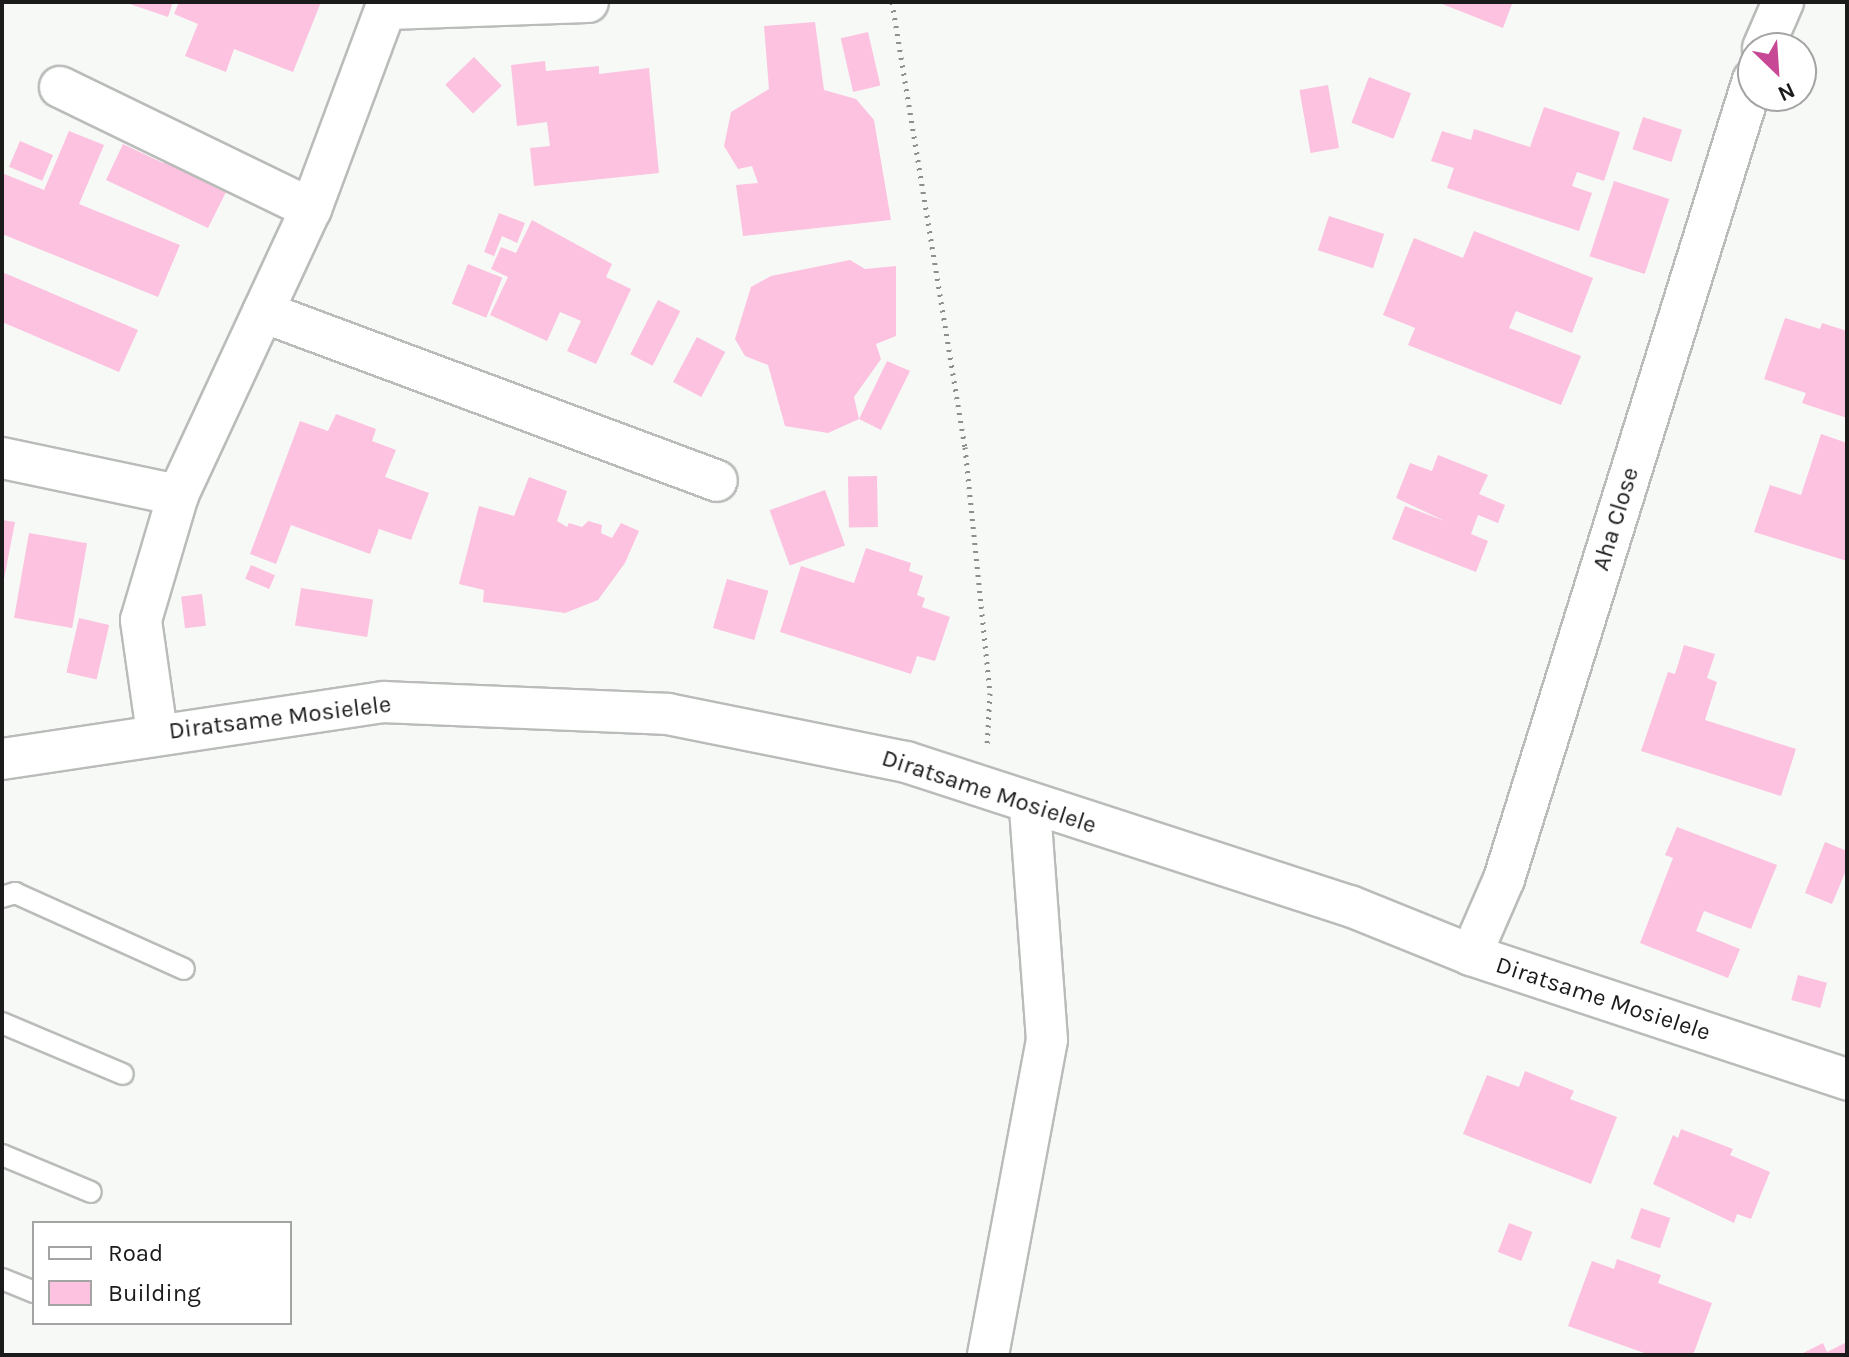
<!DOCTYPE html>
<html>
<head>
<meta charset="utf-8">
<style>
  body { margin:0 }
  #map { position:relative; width:1849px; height:1357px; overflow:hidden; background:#f6f9f6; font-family:Karla,sans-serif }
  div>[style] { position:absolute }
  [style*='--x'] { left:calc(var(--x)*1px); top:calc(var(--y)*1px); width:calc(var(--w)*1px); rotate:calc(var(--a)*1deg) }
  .building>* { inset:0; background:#fcc2e0; transform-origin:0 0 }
  .path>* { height:5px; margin-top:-2.5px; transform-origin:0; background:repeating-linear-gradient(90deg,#8d8f8d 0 2px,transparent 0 8px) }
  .roads { filter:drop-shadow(2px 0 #b9bcb9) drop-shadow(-2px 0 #b9bcb9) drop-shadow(0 2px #b9bcb9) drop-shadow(0 -2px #b9bcb9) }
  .service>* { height:20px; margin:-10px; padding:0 10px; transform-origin:10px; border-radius:10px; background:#fff }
  .minor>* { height:40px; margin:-20px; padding:0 20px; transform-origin:20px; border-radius:20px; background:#fff }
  span { translate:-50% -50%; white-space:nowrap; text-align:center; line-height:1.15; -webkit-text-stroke:6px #fff; paint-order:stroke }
  .street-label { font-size:24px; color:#1a1b1a }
  .frame { position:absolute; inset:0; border:4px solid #1a1b1a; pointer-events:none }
  .legend { position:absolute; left:32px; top:1221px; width:260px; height:104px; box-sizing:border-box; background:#fff; border:2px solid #a3a4a3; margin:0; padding:10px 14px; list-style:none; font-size:24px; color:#1a1b1a }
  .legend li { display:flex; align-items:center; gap:16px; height:40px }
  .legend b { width:40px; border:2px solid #a3a4a3 }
  .north { position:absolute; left:1737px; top:32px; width:80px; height:80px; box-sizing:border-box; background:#fff; border:2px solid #a3a4a3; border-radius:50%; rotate:155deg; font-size:22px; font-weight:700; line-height:32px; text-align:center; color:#1a1b1a }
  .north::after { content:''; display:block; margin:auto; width:28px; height:36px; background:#c74995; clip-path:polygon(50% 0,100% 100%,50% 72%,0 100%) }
</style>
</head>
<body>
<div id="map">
  <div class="building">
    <i style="clip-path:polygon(124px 2px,173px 2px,168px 17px)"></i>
    <i style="clip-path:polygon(179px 2px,321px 2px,293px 72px,234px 49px,226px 72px,185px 56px,198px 24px,174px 14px)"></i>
    <i style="clip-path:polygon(1437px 2px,1508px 2px,1512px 4px,1503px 28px)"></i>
    <i style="clip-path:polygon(815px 22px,824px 90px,856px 99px,874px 120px,891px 220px,743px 236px,736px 185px,758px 183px,752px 166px,738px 169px,724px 146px,731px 112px,769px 89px,764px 26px)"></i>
    <i style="left:868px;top:32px;width:55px;height:28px;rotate:77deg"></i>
    <i style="left:474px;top:57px;width:40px;height:40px;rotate:46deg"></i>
    <i style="clip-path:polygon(545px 61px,546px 71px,599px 66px,599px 74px,649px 68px,659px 173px,534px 186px,530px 148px,550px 146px,547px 122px,517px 126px,511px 65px)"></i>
    <i style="left:1369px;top:77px;width:45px;height:49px;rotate:21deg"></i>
    <i style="left:1328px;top:85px;width:64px;height:29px;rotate:80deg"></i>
    <i style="clip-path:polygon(1544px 107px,1620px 132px,1604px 181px,1577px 172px,1572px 186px,1592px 193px,1579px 231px,1447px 188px,1454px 168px,1431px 161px,1442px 131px,1471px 140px,1474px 129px,1530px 147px)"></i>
    <i style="left:1643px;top:117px;width:41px;height:34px;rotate:18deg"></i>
    <i style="clip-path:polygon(69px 131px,104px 145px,79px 204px,180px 245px,158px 297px,2px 234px,2px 173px,44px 190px)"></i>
    <i style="left:20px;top:141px;width:36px;height:28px;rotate:23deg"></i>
    <i style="clip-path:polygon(123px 144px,163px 163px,165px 158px,226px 192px,208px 228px,106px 180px)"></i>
    <i style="left:1614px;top:181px;width:58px;height:79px;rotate:18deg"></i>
    <i style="clip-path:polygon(499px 213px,525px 223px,517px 243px,502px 236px,494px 256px,484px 252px)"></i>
    <i style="left:1329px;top:216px;width:58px;height:36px;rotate:18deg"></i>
    <i style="clip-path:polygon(532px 220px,612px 264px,606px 277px,631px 289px,596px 364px,567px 351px,581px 321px,560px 312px,547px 341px,490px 315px,508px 277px,491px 269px,501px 247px,516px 253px)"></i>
    <i style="clip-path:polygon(1474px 231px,1593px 278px,1572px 333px,1516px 311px,1509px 328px,1581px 356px,1561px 405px,1408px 345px,1415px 328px,1383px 315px,1414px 238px,1463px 258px)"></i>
    <i style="clip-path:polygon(850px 260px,865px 269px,896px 266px,896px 336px,876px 344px,881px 359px,854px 397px,859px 419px,887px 361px,910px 371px,881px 430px,859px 419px,828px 433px,785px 426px,768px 365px,745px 356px,735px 339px,751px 287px,771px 276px)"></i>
    <i style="left:468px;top:264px;width:37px;height:43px;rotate:22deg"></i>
    <i style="clip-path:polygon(2px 272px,138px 330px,119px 372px,2px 322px)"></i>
    <i style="left:658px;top:300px;width:25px;height:61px;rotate:27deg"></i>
    <i style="clip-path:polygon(1785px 318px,1820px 329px,1822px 323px,1847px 331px,1847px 418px,1802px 403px,1806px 393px,1764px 379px)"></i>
    <i style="left:697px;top:337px;width:32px;height:51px;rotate:28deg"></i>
    <i style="clip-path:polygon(336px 414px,376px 429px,372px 441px,396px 450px,385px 477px,429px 493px,411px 540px,379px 529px,370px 554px,291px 525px,276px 564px,250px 554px,300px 421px,328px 431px)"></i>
    <i style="clip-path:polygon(1821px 434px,1847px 443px,1847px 561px,1754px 532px,1770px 485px,1801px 495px)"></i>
    <i style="clip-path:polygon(1438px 455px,1488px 475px,1479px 494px,1505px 505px,1498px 523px,1478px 515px,1471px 534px,1488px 541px,1476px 572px,1392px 539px,1405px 506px,1445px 521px,1396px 498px,1410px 463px,1432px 471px)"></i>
    <i style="left:877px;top:476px;width:51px;height:29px;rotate:89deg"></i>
    <i style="clip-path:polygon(529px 477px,567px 491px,557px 521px,567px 527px,569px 523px,582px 527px,588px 521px,602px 525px,601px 533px,612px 538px,621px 523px,639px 531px,625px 563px,598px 600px,565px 613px,483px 602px,484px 590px,459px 584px,479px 506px,514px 516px)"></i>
    <i style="left:825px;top:490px;width:59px;height:59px;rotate:70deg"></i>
    <i style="clip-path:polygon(2px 520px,15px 522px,3px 584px,2px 584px)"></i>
    <i style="left:29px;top:533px;width:59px;height:86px;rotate:10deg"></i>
    <i style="clip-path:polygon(866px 548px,911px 563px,909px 571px,923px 576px,917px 595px,925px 598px,922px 607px,950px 617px,935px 661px,917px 656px,911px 674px,780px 632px,801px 566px,854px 583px)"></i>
    <i style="left:251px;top:565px;width:26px;height:15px;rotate:23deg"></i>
    <i style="left:727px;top:579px;width:43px;height:51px;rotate:16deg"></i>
    <i style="left:301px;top:588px;width:73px;height:38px;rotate:9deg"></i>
    <i style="left:202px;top:594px;width:32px;height:21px;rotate:83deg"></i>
    <i style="left:79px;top:618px;width:31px;height:56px;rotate:13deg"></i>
    <i style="clip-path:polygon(1684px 645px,1715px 654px,1707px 678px,1717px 682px,1705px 720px,1796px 749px,1781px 796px,1641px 751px,1668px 672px,1675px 674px)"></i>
    <i style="clip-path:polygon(1677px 827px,1777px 865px,1751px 929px,1704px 911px,1696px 931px,1740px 949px,1728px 978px,1640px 943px,1673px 858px,1665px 855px)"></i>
    <i style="clip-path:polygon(1825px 842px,1847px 851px,1847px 868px,1832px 904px,1805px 893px)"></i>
    <i style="left:1798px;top:975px;width:30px;height:26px;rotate:15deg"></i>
    <i style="clip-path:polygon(1525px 1071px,1574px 1091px,1570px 1099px,1617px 1117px,1591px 1184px,1463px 1134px,1487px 1075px,1519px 1087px)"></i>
    <i style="clip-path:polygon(1681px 1129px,1733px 1149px,1730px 1155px,1770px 1172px,1751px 1219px,1737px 1214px,1734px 1223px,1653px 1184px,1673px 1135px,1678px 1138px)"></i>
    <i style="left:1641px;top:1208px;width:31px;height:32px;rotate:19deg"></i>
    <i style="left:1509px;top:1223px;width:25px;height:31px;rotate:21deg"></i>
    <i style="clip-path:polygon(1617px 1259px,1661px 1275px,1658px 1283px,1712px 1303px,1693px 1355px,1650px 1355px,1568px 1326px,1592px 1261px,1614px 1269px)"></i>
    <i style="clip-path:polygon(1847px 1342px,1847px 1355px,1799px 1355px,1823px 1343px,1827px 1352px)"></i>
  </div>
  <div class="path">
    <i style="--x:892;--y:2;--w:451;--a:80.7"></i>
    <i style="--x:965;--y:447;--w:247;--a:84.2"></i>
    <i style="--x:990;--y:693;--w:53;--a:93.2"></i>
  </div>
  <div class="roads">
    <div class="service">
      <i style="--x:2;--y:897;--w:14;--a:-17"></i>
      <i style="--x:15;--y:893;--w:185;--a:24.2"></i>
      <i style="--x:2;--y:1023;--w:131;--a:22.9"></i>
      <i style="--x:2;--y:1155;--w:96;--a:22.6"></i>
      <i style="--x:2;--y:1279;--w:35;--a:22"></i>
    </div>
    <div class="minor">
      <i style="--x:388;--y:9;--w:200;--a:-2"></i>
      <i style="--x:1763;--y:48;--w:50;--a:-66.5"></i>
      <i style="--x:60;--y:87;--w:279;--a:25.9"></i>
      <i style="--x:263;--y:312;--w:484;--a:20.4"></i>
      <i style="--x:2;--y:458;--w:180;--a:11.9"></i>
      <i style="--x:157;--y:733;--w:114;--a:-98.1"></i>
      <i style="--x:141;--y:620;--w:130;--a:-73.5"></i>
      <i style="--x:178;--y:495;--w:315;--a:-65.1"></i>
      <i style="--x:311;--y:209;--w:221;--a:-69.6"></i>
      <i style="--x:2;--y:759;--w:386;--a:-8.5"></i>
      <i style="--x:384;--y:702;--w:284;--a:2.4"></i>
      <i style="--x:668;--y:714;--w:243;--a:11.4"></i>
      <i style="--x:906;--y:762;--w:467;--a:18"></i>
      <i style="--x:1350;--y:906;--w:131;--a:22"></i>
      <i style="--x:1471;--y:955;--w:396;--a:18.3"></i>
      <i style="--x:1471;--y:955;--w:83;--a:-66.5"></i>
      <i style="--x:1504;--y:879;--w:837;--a:-72.69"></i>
      <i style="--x:988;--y:1355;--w:320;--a:-79.4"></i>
      <i style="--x:1047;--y:1040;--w:235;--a:-94.2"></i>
    </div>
  </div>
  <div class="street-label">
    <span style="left:1616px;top:519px;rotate:-73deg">Aha Close</span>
    <span style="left:280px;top:718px;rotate:-7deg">Diratsame Mosielele</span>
    <span style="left:989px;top:792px;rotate:18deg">Diratsame Mosielele</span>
    <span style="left:1603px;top:999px;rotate:18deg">Diratsame Mosielele</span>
  </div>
  <div class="frame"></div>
  <ul class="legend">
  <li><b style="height:10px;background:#fff"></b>Road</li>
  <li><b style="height:22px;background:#fcc2e0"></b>Building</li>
  </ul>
  <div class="north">N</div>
</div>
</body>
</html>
